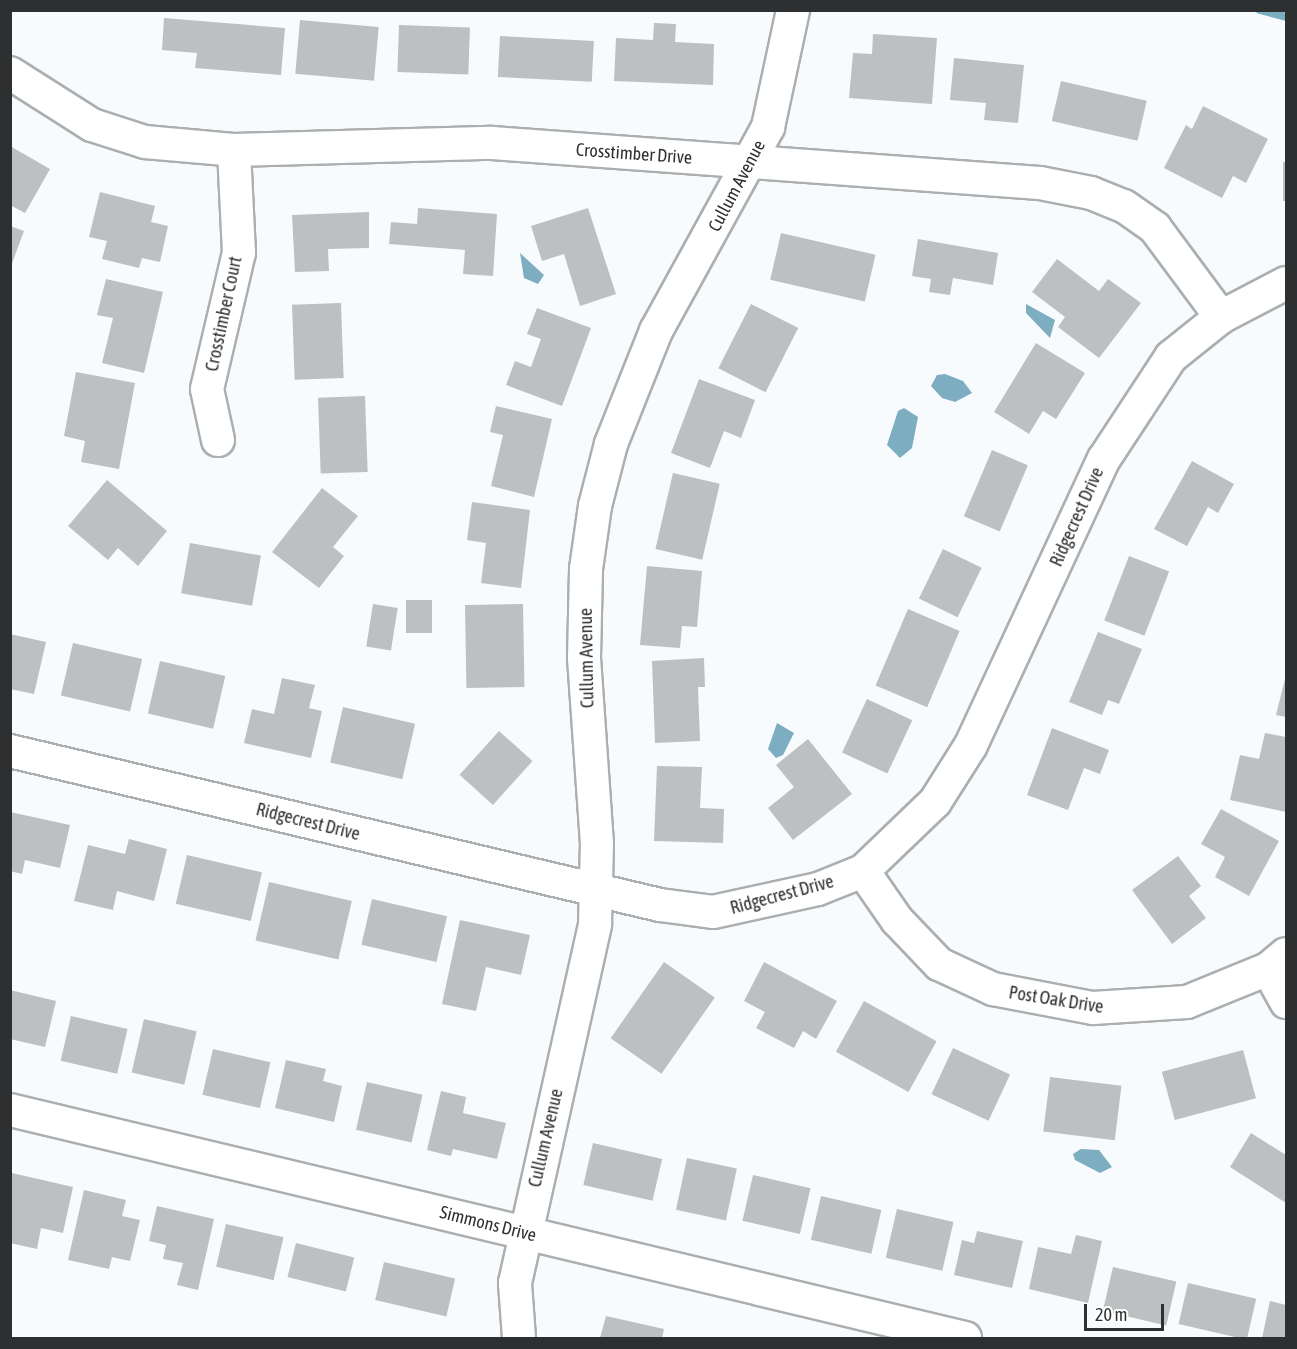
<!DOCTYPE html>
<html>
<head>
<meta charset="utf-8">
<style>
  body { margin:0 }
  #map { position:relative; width:1297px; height:1349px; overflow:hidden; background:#f8fbfd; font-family:"Asap Condensed",sans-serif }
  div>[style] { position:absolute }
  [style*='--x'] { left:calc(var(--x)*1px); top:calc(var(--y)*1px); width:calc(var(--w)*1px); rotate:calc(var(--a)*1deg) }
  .water>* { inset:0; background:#7dadc1 }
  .stream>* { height:8px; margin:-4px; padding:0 4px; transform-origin:4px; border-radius:4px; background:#7dadc1 }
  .building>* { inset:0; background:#bcc0c1; transform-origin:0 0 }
  .roads { filter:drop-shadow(2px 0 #abafb0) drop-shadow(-2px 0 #abafb0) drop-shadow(0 2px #abafb0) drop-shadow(0 -2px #abafb0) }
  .minor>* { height:32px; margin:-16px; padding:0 16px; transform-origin:16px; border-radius:16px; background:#fff }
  span { translate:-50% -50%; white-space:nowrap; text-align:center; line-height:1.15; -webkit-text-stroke:5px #fff; paint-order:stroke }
  .street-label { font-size:18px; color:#2e2f30 }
  .frame { position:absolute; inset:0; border:12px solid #2e2f30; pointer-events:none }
  .scale { position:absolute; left:1084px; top:1304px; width:80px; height:27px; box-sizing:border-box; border:3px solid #2e2f30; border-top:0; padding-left:8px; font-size:18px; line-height:21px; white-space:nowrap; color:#2e2f30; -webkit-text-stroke:4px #fff; paint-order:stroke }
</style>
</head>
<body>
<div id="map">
  <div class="water">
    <i style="clip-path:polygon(520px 253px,544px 275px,538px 284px,524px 278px)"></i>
    <i style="clip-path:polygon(1026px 304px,1055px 320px,1050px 338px,1026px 313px)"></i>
    <i style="clip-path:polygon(945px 374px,963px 381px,972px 393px,955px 402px,942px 398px,931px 386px,937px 375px)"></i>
    <i style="clip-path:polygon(904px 408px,918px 417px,912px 448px,900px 458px,887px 445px,898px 411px)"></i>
    <i style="clip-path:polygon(777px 723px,794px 733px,783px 755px,776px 758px,768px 749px)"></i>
    <i style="clip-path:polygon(1081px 1149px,1099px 1150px,1112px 1167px,1100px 1173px,1075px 1160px,1073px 1154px)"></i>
  </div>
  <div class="stream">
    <i style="--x:1260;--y:10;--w:27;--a:15"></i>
  </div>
  <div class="building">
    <i style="clip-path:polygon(164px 18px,285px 28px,281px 75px,195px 68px,197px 53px,162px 50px)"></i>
    <i style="left:300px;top:20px;width:79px;height:54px;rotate:5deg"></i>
    <i style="clip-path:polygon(654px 23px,676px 24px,675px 42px,714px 44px,713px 85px,614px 81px,616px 38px,653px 40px)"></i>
    <i style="left:399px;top:25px;width:71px;height:47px;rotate:2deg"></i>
    <i style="clip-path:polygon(873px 34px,937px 38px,932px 104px,849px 98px,853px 53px,872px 54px)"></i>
    <i style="left:500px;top:36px;width:94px;height:41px;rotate:3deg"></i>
    <i style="clip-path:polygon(954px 58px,1024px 65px,1018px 123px,984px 120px,986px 103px,950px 100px)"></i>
    <i style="left:1061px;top:81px;width:88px;height:41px;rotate:13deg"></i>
    <i style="clip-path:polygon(1203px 106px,1268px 139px,1246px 183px,1233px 176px,1222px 198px,1164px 168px,1186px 125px,1192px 129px)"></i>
    <i style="clip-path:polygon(10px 146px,50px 169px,25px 213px,10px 205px)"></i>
    <i style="left:1283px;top:162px;width:3px;height:39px"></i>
    <i style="clip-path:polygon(100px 192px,155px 206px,151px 222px,168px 226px,160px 262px,142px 258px,139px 268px,102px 259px,107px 241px,89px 237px)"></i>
    <i style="clip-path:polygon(418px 208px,497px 214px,493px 276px,463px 274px,465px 250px,389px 244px,391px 222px,417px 224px)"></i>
    <i style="clip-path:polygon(588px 208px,616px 294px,580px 306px,564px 254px,542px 261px,531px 226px)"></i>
    <i style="clip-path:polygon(369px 212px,369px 248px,328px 249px,329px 271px,295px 272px,292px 215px)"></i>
    <i style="clip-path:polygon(10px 226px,24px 231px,11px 266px,10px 266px)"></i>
    <i style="left:781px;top:233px;width:97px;height:48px;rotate:13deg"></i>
    <i style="clip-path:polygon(918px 239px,998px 253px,993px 285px,953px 278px,950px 295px,929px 292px,931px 279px,912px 276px)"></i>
    <i style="clip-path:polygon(1057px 259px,1099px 291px,1108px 279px,1141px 303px,1099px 358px,1058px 327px,1065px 317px,1032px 292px)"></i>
    <i style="clip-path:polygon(106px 279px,163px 292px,144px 373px,102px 363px,113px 318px,97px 315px)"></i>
    <i style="left:341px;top:303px;width:75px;height:49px;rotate:88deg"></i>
    <i style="left:751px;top:304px;width:53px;height:72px;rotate:27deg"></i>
    <i style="clip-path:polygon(537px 308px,591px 328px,562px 406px,506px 385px,515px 361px,531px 367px,541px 339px,527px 334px)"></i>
    <i style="clip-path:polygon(1036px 343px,1085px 373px,1056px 419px,1043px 411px,1029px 434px,994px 412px)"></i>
    <i style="clip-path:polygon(76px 372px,135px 383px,119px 469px,81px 462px,85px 441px,64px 436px)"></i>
    <i style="clip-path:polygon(699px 379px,755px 400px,741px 438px,724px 431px,710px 468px,671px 453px)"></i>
    <i style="left:365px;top:396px;width:76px;height:47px;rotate:88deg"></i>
    <i style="clip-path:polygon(496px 406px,552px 419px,534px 497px,491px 486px,503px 435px,490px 432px)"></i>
    <i style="left:992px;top:450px;width:39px;height:72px;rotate:23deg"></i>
    <i style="clip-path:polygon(1192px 461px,1234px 484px,1218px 513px,1208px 507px,1187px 546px,1154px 529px)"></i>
    <i style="left:673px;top:473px;width:48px;height:78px;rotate:13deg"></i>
    <i style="clip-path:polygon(107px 480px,167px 531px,138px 566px,118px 548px,108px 560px,68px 526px)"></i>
    <i style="clip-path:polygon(322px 488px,358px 516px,333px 547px,344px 556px,319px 588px,272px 552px)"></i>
    <i style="clip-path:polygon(472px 502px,530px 510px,521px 588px,481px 583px,486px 543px,467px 540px)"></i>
    <i style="left:190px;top:543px;width:72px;height:51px;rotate:10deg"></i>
    <i style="left:943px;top:549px;width:43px;height:55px;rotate:26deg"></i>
    <i style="left:1129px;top:556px;width:43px;height:69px;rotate:21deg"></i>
    <i style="clip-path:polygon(647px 566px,702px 571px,697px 627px,682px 626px,680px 648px,640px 645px)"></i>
    <i style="left:406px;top:600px;width:26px;height:33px"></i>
    <i style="left:373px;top:604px;width:25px;height:43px;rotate:9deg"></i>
    <i style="left:523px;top:604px;width:83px;height:58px;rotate:89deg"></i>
    <i style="left:908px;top:609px;width:56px;height:83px;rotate:23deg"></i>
    <i style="clip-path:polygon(1098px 632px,1142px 649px,1119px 704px,1108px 700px,1102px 715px,1069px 702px)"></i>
    <i style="clip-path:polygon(10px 634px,46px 642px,34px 694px,10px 689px)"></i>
    <i style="left:73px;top:643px;width:71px;height:54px;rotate:13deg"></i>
    <i style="clip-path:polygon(704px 658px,705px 687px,698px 687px,700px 741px,655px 743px,652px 661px)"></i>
    <i style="left:160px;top:661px;width:67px;height:54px;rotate:13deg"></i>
    <i style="clip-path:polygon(1286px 675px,1286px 717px,1276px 715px)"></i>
    <i style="clip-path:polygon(282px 678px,315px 685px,309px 708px,322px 711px,311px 758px,244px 743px,252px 709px,274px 714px)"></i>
    <i style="left:867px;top:699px;width:50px;height:59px;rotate:25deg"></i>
    <i style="left:343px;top:707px;width:74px;height:57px;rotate:13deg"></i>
    <i style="clip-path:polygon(1052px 728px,1109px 750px,1100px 774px,1084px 768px,1068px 810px,1027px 795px)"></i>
    <i style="left:499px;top:731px;width:45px;height:59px;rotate:42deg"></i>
    <i style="clip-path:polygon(1265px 733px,1286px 737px,1286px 812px,1230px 800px,1240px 755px,1259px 759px)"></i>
    <i style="clip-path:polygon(808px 739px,852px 794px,793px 840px,768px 808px,794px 787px,776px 765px)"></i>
    <i style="clip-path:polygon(657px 766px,702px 767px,700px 808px,724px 809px,723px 843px,654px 841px)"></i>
    <i style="clip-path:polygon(1221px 809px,1279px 841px,1249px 896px,1215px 877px,1225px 857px,1201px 844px)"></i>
    <i style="clip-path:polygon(10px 812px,70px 825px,60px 868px,25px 860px,22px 874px,10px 871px)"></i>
    <i style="clip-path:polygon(129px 839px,167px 849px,154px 901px,117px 891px,113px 910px,74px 901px,88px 845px,125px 854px)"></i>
    <i style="left:187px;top:855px;width:77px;height:50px;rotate:13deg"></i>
    <i style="clip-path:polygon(1178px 856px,1201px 886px,1189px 896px,1206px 918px,1172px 944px,1132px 890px)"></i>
    <i style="left:269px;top:882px;width:85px;height:60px;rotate:13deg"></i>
    <i style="left:372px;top:899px;width:77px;height:47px;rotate:13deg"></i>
    <i style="clip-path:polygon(460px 920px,530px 935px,521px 975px,486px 967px,476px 1011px,442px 1004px)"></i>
    <i style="left:664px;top:962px;width:62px;height:93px;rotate:35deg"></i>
    <i style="clip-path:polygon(764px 962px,837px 1001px,816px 1039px,803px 1031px,794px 1048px,756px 1028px,765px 1012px,744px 1001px)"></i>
    <i style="clip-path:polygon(10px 990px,56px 1001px,45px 1047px,10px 1039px)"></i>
    <i style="left:864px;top:1001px;width:83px;height:58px;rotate:29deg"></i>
    <i style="left:71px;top:1016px;width:58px;height:46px;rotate:13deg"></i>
    <i style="left:144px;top:1019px;width:54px;height:55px;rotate:13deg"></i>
    <i style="left:953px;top:1048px;width:63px;height:51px;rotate:25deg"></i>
    <i style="left:213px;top:1049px;width:59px;height:47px;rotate:13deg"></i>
    <i style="left:1243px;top:1050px;width:50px;height:84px;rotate:75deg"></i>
    <i style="clip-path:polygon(286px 1060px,326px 1069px,323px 1081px,342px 1086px,334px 1122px,275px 1108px)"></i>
    <i style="left:1050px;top:1077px;width:72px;height:55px;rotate:7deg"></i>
    <i style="left:367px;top:1082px;width:57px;height:49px;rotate:13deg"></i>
    <i style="clip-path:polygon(441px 1091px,466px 1097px,463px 1113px,506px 1123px,497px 1159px,453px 1149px,451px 1156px,427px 1150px)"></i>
    <i style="clip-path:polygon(1251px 1133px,1286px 1155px,1286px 1203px,1230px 1167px)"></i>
    <i style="left:593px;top:1143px;width:71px;height:43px;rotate:13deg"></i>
    <i style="left:687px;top:1158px;width:51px;height:53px;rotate:12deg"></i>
    <i style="clip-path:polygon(12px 1173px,73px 1187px,63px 1233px,41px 1228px,37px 1249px,10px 1243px)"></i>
    <i style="left:753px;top:1175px;width:59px;height:47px;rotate:13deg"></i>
    <i style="clip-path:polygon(84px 1190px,126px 1200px,122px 1216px,140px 1220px,130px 1261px,112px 1257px,109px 1269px,68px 1260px)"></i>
    <i style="left:821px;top:1196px;width:62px;height:45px;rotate:13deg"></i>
    <i style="clip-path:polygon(157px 1206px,214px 1219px,198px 1290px,177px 1285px,183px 1263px,163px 1259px,166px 1245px,149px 1241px)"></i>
    <i style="left:897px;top:1209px;width:58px;height:50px;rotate:13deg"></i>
    <i style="left:226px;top:1224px;width:59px;height:44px;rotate:13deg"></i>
    <i style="clip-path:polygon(977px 1231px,1023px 1241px,1012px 1288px,954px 1275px,962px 1240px,974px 1243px)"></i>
    <i style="clip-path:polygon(1076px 1235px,1102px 1241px,1088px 1303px,1029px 1289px,1038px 1247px,1071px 1254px)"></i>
    <i style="left:296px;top:1243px;width:60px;height:35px;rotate:14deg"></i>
    <i style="left:384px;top:1262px;width:73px;height:39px;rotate:13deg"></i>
    <i style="left:1113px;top:1267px;width:65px;height:45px;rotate:13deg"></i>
    <i style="left:1188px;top:1283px;width:70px;height:42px;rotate:13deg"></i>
    <i style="clip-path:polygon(1270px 1301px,1286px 1305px,1286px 1338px,1262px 1338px)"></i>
    <i style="clip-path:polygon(606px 1316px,664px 1329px,662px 1338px,600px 1338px)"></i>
  </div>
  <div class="roads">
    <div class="minor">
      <i style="--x:10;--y:73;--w:97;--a:32.4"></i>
      <i style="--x:92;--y:125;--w:56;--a:17.8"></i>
      <i style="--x:145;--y:142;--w:89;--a:5.1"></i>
      <i style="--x:234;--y:150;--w:258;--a:-1.6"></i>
      <i style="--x:492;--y:143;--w:549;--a:4.17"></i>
      <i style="--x:1040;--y:183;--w:52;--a:11.1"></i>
      <i style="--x:1091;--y:193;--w:35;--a:22"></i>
      <i style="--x:1124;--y:206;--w:38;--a:35"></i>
      <i style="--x:1155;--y:228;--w:111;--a:53.4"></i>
      <i style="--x:218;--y:440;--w:52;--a:-102.2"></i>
      <i style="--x:207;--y:389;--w:140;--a:-76.8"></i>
      <i style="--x:239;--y:253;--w:103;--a:-92.8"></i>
      <i style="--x:10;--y:751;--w:668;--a:13.33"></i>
      <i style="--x:660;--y:905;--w:53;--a:7.5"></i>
      <i style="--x:713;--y:912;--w:107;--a:-12.4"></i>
      <i style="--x:818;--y:889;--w:48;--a:-21.8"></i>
      <i style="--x:863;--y:871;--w:100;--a:-43.8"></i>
      <i style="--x:935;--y:802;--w:67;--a:-57.7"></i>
      <i style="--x:971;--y:745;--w:315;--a:-65.1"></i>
      <i style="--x:1104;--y:459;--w:122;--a:-56.7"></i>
      <i style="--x:1171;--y:357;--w:64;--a:-38.7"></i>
      <i style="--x:1221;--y:317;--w:73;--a:-27.6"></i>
      <i style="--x:863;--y:871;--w:60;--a:55.2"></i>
      <i style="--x:897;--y:920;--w:61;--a:46.3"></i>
      <i style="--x:939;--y:964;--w:60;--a:24.8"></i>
      <i style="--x:993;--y:989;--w:102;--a:10.8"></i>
      <i style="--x:1093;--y:1008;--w:94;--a:-3.7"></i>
      <i style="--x:1187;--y:1002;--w:87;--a:-22.2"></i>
      <i style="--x:1268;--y:969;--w:23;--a:-40"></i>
      <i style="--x:1268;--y:969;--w:38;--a:61"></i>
      <i style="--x:10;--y:1110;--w:982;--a:13.43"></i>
      <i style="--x:519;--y:1338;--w:55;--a:-94.2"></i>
      <i style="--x:515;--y:1283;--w:368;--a:-77.4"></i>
      <i style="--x:595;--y:924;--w:80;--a:-88.6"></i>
      <i style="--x:597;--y:844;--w:186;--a:-94"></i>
      <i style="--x:584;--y:658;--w:89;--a:-88.7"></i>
      <i style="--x:586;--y:569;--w:64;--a:-81.9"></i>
      <i style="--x:595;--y:506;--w:64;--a:-75.5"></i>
      <i style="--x:611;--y:444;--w:122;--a:-68.3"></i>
      <i style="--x:656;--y:331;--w:233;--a:-61.2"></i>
      <i style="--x:768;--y:127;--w:120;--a:-77.9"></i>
    </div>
  </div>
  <div class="street-label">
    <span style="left:634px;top:154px;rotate:4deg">Crosstimber Drive</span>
    <span style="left:737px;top:186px;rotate:-62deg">Cullum Avenue</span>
    <span style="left:224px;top:314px;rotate:-78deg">Crosstimber Court</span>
    <span style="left:1077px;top:517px;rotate:-66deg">Ridgecrest Drive</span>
    <span style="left:587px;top:658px;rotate:-91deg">Cullum Avenue</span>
    <span style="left:308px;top:822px;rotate:14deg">Ridgecrest Drive</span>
    <span style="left:782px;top:895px;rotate:-15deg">Ridgecrest Drive</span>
    <span style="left:1056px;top:1000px;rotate:9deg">Post Oak Drive</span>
    <span style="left:546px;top:1138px;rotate:-77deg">Cullum Avenue</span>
    <span style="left:488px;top:1224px;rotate:14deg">Simmons Drive</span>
  </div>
  <div class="frame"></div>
  <div class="scale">20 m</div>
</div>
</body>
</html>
